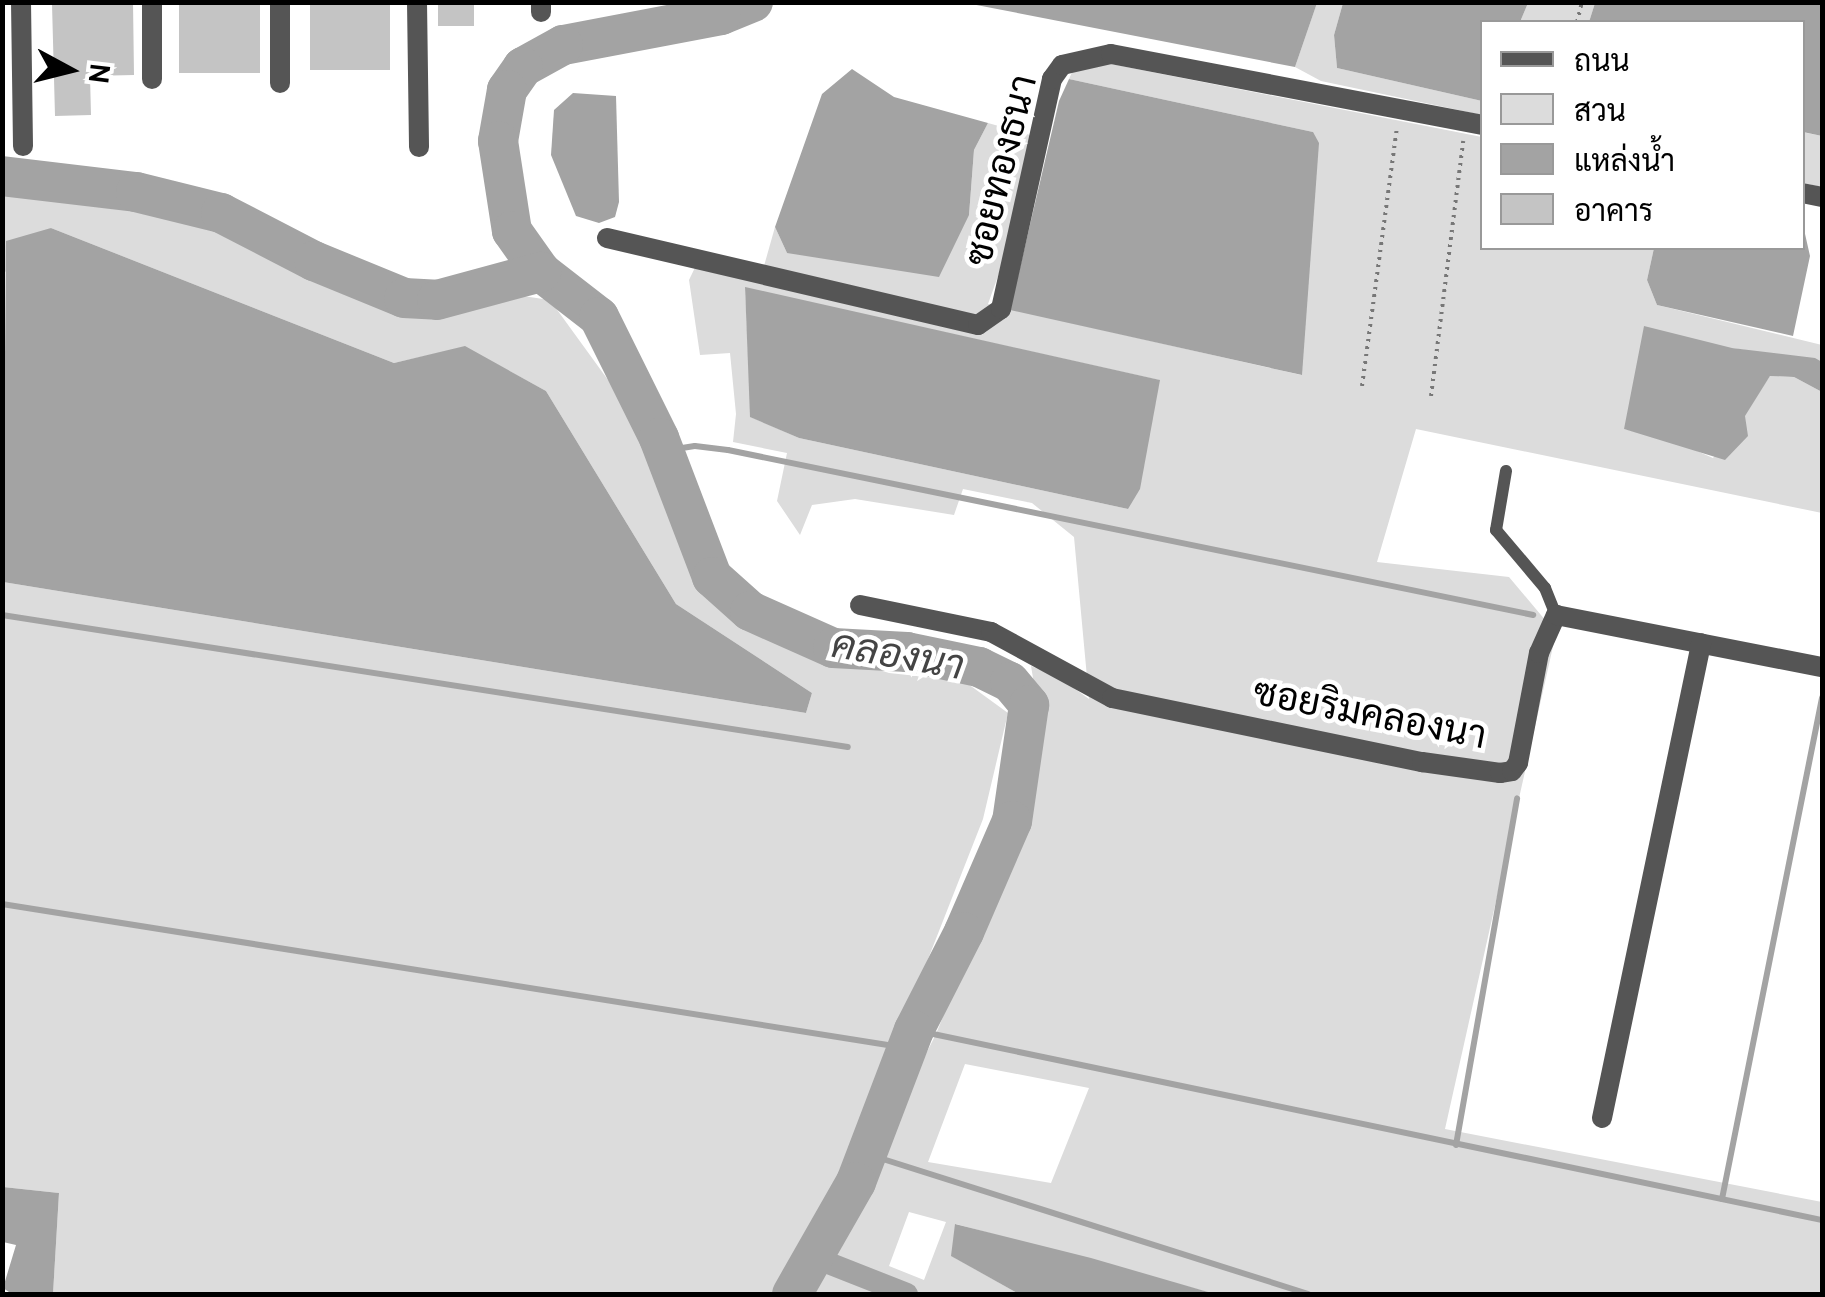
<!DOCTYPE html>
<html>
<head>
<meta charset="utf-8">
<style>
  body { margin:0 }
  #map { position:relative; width:1825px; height:1297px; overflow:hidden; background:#fff; font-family:Cabin,Sarabun,sans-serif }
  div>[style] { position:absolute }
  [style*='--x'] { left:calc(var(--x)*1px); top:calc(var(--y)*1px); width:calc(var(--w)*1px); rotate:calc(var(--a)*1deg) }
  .green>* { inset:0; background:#dcdcdc }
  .water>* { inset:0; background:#a3a3a3 }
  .stream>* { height:6px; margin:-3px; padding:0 3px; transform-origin:3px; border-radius:3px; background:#a3a3a3 }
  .canal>* { height:22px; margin:-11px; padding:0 11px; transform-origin:11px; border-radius:11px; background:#a3a3a3 }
  .river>* { height:40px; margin:-20px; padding:0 20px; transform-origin:20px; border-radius:20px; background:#a3a3a3 }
  .building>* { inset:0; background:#c4c4c4; transform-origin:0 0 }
  .path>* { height:4px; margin-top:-2px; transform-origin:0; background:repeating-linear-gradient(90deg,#777 0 2.5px,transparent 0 7.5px) }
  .service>* { height:12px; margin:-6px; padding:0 6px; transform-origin:6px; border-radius:6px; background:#555 }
  .minor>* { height:20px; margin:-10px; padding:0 10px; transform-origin:10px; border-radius:10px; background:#555 }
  span { translate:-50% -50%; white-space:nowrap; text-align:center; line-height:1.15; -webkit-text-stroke:9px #fff; paint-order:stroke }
  .street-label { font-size:38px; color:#000 }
  .water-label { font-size:40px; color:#444; font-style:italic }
  .frame { position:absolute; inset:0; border:5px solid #000; pointer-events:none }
  .legend { position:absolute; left:1480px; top:20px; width:325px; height:230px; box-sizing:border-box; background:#fff; border:2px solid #999; margin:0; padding:12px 18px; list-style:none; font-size:30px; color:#000 }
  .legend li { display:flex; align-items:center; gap:20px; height:50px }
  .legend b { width:50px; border:2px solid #999 }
  .north { position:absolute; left:20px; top:20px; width:100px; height:100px; -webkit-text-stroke:8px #fff; paint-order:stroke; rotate:97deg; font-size:28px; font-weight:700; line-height:40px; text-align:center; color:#000 }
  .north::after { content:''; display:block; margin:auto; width:35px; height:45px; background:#000; clip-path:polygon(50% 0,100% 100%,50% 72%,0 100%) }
</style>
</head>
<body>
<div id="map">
  <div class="green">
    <i style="clip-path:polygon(1317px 3px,1343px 3px,1334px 35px,1337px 68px,1482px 101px,1482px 115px,1321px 81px,1295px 67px)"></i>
    <i style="clip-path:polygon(1528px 3px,1528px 2px,1595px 3px,1589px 22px,1520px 22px)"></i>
    <i style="clip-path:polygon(evenodd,1101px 62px,1482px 137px,1482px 248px,1654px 248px,1647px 280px,1657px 305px,1822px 345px,1822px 362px,1732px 348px,1624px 429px,1674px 441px,1713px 458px,1770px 376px,1794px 377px,1822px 392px,1822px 513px,1416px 429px,1377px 562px,1509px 577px,1556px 633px,1445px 1129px,1822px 1202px,1822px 1294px,1215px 1294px,956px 1224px,952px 1256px,1019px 1294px,805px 1294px,936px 1034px,1030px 801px,1042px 732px,1031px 666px,1060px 678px,1089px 699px,1074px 537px,1032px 503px,963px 489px,954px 515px,855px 499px,812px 505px,800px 535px,777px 501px,787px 453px,733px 442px,736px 414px,730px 353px,700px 355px,689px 280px,702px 253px,764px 266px,775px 227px,787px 253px,969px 215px,974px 150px,988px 123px,1030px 135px,1007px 251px,988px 304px,1301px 375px,1313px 132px,1069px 79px,1073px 70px,1101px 62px,745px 288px,1159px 380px,1128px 509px,799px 438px,751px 417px,745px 288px,1101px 62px,965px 1064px,1089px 1088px,1051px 1183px,928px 1162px,965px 1064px,1101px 62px,909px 1212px,946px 1222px,924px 1280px,889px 1266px,909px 1212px)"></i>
    <i style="clip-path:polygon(1802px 132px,1822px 136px,1822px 187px,1803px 183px)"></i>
    <i style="clip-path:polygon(3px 192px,163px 209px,333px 276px,411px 313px,516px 295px,550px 300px,624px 402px,699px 565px,774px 636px,889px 673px,964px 681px,1008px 713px,983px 819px,833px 1201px,772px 1294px,53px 1294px,59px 1193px,3px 1187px,3px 582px,806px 713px,812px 693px,676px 604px,546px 391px,465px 347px,394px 363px,51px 228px,3px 274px)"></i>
  </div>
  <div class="water">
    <i style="clip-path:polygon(966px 3px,1317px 2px,1317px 3px,1295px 67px)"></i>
    <i style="clip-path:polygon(1343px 3px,1343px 2px,1528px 3px,1520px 22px,1482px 22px,1482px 101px,1337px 68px,1334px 35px)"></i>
    <i style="clip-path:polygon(1595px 3px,1822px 3px,1822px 136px,1803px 132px,1802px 22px,1589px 22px)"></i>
    <i style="clip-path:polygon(852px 69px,894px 97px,988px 123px,974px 150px,969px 215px,939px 277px,787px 253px,775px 227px,822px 94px)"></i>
    <i style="clip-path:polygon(1069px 79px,1313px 132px,1319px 143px,1302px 375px,1010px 310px,1059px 101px)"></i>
    <i style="clip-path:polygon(573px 93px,616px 96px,619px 202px,615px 217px,599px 223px,576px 216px,551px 155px,554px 110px)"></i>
    <i style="clip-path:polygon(1803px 225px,1810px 256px,1793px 336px,1657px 305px,1647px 280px,1654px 248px,1802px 248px)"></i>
    <i style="clip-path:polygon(51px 228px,394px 363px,465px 346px,546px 391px,676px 604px,812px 693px,806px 713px,3px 582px,6px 241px)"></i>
    <i style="clip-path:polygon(745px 287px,1160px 380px,1140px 489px,1128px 509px,799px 438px,750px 417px)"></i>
    <i style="clip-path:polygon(1644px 326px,1732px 348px,1815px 358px,1822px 362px,1822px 392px,1794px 377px,1770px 376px,1745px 416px,1748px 436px,1725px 460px,1624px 429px)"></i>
    <i style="clip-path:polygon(3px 1187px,59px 1193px,53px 1294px,12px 1294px,3px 1288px,16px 1245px,3px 1242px)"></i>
    <i style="clip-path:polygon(955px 1224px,1091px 1258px,1215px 1294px,1019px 1294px,951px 1256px)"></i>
  </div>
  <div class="stream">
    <i style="--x:663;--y:451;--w:32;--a:-9"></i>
    <i style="--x:695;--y:446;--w:33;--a:7"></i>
    <i style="--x:728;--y:450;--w:822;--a:11.58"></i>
    <i style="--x:2;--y:615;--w:856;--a:8.87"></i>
    <i style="--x:2;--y:904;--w:916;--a:9.04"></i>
    <i style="--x:914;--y:1030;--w:928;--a:11.82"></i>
    <i style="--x:1456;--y:1145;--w:352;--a:-80"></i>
    <i style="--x:867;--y:1154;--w:463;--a:17.6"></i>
    <i style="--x:1722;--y:1199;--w:511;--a:-78.71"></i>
  </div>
  <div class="canal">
    <i style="--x:813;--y:1257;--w:101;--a:21.5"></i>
  </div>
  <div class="river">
    <i style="--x:753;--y:2;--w:35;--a:158"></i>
    <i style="--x:721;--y:15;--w:161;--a:169.2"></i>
    <i style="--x:563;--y:45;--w:46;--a:151.2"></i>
    <i style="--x:523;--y:67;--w:28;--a:125"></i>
    <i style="--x:507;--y:90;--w:52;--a:100"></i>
    <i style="--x:498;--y:141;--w:91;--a:81.2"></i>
    <i style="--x:512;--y:231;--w:50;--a:54.7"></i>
    <i style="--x:541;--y:272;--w:73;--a:37.8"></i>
    <i style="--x:599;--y:317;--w:135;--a:63.6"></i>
    <i style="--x:659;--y:438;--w:149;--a:69.1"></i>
    <i style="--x:712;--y:577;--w:51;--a:41.8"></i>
    <i style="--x:750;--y:611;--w:91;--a:24"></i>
    <i style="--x:833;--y:648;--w:74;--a:3.1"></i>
    <i style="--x:907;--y:652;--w:74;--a:11.8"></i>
    <i style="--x:979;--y:667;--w:34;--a:26"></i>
    <i style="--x:1010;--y:682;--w:30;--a:50"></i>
    <i style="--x:1029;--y:705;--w:117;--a:98.3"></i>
    <i style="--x:1012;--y:821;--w:121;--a:113.4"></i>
    <i style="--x:964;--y:932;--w:110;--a:117"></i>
    <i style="--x:914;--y:1030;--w:163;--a:110.9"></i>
    <i style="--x:856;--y:1182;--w:129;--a:119.7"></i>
    <i style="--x:2;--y:176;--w:135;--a:6.8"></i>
    <i style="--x:136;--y:192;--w:88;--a:13.9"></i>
    <i style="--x:221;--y:213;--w:105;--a:27.3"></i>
    <i style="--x:314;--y:261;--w:97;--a:22.3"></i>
    <i style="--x:404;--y:298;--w:33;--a:3"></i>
    <i style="--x:437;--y:300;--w:108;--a:-15.1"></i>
  </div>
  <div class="building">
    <i style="clip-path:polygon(133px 2px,134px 75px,90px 76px,91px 115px,55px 116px,52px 4px)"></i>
    <i style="left:179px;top:2px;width:81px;height:71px"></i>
    <i style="left:310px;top:2px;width:80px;height:68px"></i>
    <i style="left:438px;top:2px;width:36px;height:24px"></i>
  </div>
  <div class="path">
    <i style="--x:1577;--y:22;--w:21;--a:-76"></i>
    <i style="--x:1362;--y:386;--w:260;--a:-82.3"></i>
    <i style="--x:1431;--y:396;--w:257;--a:-82.8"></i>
  </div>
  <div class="service">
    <i style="--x:1506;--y:471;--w:60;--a:99.6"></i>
    <i style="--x:1496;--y:530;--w:76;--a:49.8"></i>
    <i style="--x:1545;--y:588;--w:29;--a:68"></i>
  </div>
  <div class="minor">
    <i style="--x:21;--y:2;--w:144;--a:89.2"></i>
    <i style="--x:152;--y:2;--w:77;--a:90"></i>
    <i style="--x:280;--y:2;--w:81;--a:90"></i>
    <i style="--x:417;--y:2;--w:145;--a:89.2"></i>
    <i style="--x:541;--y:2;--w:10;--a:90"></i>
    <i style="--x:1802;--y:193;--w:20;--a:11"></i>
    <i style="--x:607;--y:238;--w:381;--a:13.2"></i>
    <i style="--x:978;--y:325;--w:28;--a:-35"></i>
    <i style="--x:1001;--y:309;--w:236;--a:-77.5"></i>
    <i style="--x:1052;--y:79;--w:17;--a:-54"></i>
    <i style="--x:1062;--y:65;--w:50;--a:-12.7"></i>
    <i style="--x:1111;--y:54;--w:378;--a:10.8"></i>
    <i style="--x:860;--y:605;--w:134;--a:11.6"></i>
    <i style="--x:991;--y:632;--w:138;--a:28.6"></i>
    <i style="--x:1112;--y:698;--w:317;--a:11.7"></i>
    <i style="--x:1422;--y:762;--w:79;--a:8"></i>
    <i style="--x:1500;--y:773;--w:12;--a:-9"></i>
    <i style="--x:1512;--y:771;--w:10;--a:-53"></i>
    <i style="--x:1518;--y:763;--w:112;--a:-79.2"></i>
    <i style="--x:1539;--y:653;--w:42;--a:-65.9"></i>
    <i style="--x:1556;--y:615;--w:271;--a:11.1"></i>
    <i style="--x:1602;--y:1118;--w:485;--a:-78.2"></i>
  </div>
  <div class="street-label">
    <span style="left:1000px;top:170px;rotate:-76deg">ซอยทองธนา</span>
    <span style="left:1370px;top:713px;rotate:11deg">ซอยริมคลองนา</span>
  </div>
  <div class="water-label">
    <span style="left:898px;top:654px;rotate:10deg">คลองนา</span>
  </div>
  <div class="frame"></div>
  <ul class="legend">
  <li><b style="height:12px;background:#555"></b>ถนน</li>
  <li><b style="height:28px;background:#dcdcdc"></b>สวน</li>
  <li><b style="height:28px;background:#a3a3a3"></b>แหล่งน้ำ</li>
  <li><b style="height:28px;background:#c4c4c4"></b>อาคาร</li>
  </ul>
  <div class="north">N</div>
</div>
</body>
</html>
